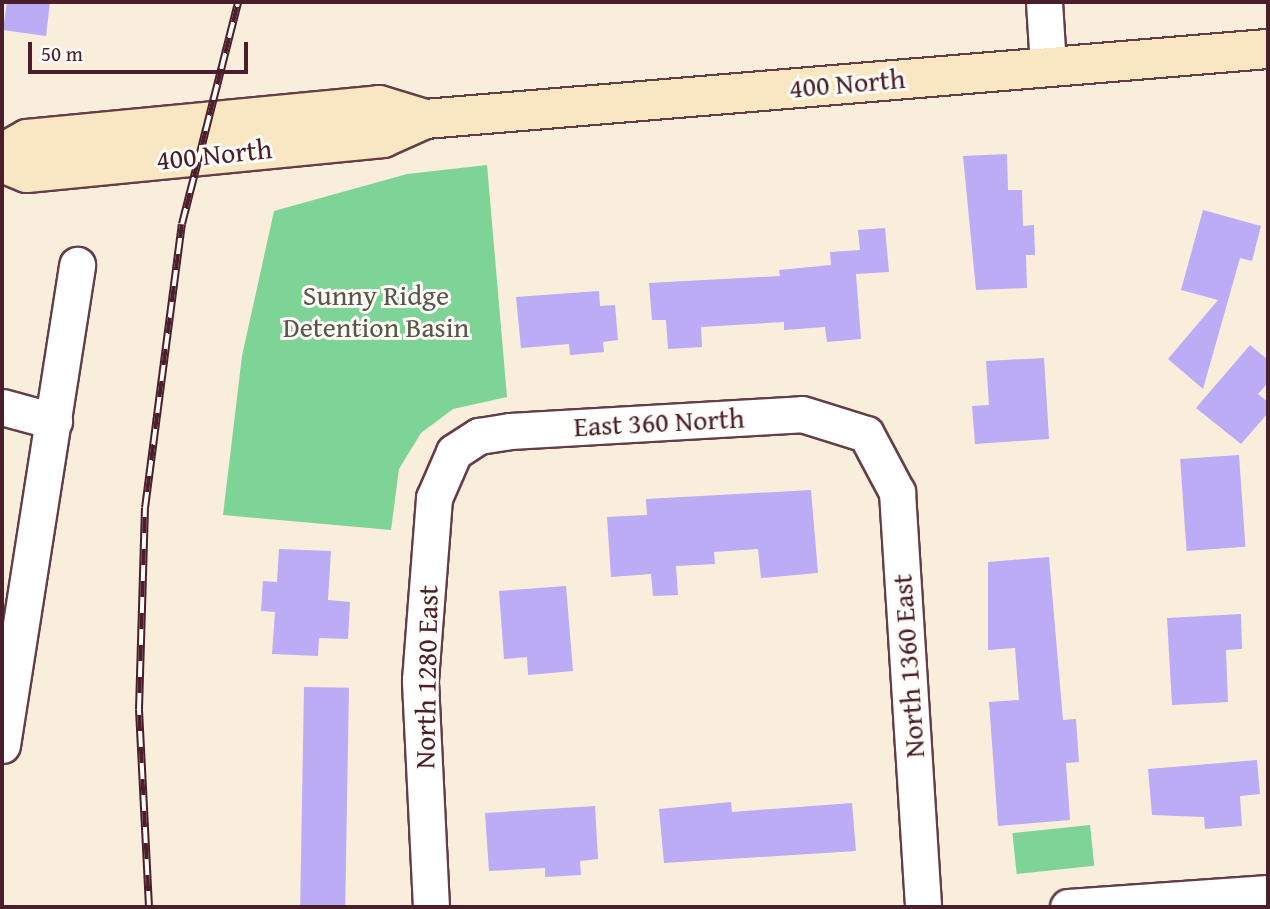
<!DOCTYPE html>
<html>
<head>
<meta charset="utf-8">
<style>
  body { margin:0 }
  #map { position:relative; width:1270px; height:909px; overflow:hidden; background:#f9eddc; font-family:"Gentium Book Plus",serif }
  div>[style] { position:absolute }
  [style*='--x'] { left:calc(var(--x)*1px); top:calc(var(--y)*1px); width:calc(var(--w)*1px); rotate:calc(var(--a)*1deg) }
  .green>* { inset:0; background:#7ed396; transform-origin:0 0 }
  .building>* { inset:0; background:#bcabf5; transform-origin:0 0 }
  .roads { filter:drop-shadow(2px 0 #643e46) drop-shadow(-2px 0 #643e46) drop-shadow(0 2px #643e46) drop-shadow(0 -2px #643e46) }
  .street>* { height:35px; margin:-17.5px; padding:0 17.5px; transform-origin:17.5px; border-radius:17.5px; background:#fff }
  .secondary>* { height:38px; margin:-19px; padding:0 19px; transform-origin:19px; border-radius:19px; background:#f9e7c3 }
  .rail>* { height:8px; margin-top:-4px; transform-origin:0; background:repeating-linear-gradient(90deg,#fdfcf7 0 16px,#4a1f2b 0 32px); box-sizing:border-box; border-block:2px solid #4a1f2b }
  span { translate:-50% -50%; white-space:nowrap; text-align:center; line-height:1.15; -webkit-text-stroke:6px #fdfcf7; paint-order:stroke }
  .street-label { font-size:28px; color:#4a1f2b }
  .park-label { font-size:28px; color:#5a554b }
  .frame { position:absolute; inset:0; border:4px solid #4a1f2b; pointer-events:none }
  .scale { position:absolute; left:28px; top:42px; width:220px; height:32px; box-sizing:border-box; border:4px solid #4a1f2b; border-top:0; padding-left:9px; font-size:21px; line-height:24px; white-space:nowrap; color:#4a1f2b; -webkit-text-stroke:5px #fdfcf7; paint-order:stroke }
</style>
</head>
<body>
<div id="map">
  <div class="green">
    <i style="clip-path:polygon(487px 165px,507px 397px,453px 409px,421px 433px,399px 469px,391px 530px,223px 515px,242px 356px,274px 211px,407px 174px)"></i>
    <i style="left:1090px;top:825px;width:41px;height:78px;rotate:84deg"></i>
  </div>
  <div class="building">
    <i style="clip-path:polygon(7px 2px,50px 2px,46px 36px,3px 30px)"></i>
    <i style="clip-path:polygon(1007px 154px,1008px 190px,1022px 190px,1023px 226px,1034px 225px,1035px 255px,1026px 255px,1027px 288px,976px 290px,963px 156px)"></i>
    <i style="clip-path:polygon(1203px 210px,1261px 226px,1252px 261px,1240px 258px,1203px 389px,1168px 359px,1218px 300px,1181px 290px)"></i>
    <i style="clip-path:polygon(885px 228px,889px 272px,856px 274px,861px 339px,827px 342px,825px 327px,784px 330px,784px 322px,701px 327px,702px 347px,668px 349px,666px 320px,652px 320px,649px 283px,780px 276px,779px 270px,831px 265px,830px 252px,860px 250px,858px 230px)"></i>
    <i style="clip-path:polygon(599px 291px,600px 306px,615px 305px,618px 340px,603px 342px,604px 352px,570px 355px,569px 344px,521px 348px,516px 297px)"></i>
    <i style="clip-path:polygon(1250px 345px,1268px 360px,1268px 383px,1258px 394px,1268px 402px,1268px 413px,1241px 444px,1196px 408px)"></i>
    <i style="clip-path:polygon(1044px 358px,1049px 439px,975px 444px,972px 406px,989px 405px,986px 361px)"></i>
    <i style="left:1239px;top:455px;width:92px;height:59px;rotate:86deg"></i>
    <i style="clip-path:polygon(811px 490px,818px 573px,761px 578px,758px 549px,714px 552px,715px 564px,676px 566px,678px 595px,653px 596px,651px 574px,611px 577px,607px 517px,647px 515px,646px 499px)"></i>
    <i style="clip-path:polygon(279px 549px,331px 551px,328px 600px,350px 602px,348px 639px,319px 638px,318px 656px,272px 654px,275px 612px,261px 611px,263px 581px,277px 582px)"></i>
    <i style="clip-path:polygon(1049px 557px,1063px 720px,1076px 719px,1079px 762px,1066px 763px,1070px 820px,998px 826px,989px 702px,1019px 700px,1015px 648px,988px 650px,988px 562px)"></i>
    <i style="clip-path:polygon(566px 586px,573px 671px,528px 675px,527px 657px,504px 659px,499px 591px)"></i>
    <i style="clip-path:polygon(1241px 614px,1242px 649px,1226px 650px,1228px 702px,1172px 705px,1167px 618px)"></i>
    <i style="left:304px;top:687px;width:45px;height:220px;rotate:1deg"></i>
    <i style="clip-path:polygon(1257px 760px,1260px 794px,1240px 796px,1242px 826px,1205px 829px,1204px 817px,1152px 815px,1148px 769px)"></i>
    <i style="clip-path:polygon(731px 802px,732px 812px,852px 803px,856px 851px,664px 863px,659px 809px)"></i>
    <i style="clip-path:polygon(595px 806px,598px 859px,580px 861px,581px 875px,545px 877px,545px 868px,489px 871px,485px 813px)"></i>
  </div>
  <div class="roads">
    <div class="street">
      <i style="--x:1044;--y:2;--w:64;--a:86.4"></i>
      <i style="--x:2;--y:407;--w:54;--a:15.1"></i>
      <i style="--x:2;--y:745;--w:486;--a:-81.1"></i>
      <i style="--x:431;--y:907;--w:227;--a:-92.8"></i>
      <i style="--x:420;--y:680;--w:183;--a:-85.6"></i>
      <i style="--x:434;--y:498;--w:50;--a:-66.5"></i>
      <i style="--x:454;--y:452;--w:30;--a:-33"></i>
      <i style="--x:479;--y:436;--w:31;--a:-9"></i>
      <i style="--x:510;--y:431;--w:292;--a:-3.3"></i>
      <i style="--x:802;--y:414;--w:67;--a:17.4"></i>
      <i style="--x:866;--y:434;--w:66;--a:61.9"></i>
      <i style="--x:897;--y:492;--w:416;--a:86.4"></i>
      <i style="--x:1068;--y:907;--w:200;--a:-4"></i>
    </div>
    <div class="secondary">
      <i style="--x:2;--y:153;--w:29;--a:-29"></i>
      <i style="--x:27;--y:139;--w:354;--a:-5.5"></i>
      <i style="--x:379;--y:105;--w:48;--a:16.9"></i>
      <i style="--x:2;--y:163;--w:27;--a:22"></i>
      <i style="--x:27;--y:173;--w:358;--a:-5.6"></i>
      <i style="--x:383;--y:138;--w:46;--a:-24.3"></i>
      <i style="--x:425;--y:119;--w:846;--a:-4.75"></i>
    </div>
  </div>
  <div class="rail">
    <i style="--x:149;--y:907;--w:198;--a:-92.9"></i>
    <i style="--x:139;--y:709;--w:201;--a:-88.3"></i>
    <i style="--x:145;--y:508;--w:286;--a:-82.6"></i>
    <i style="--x:182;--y:224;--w:229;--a:-75.8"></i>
  </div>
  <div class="street-label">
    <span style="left:847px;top:83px;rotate:-5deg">400 North</span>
    <span style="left:214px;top:154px;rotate:-6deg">400 North</span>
    <span style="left:659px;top:422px;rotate:-3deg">East 360 North</span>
    <span style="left:908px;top:666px;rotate:-94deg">North 1360 East</span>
    <span style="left:426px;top:677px;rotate:-89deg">North 1280 East</span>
  </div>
  <div class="park-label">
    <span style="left:376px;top:311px">Sunny Ridge<br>Detention Basin</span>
  </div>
  <div class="frame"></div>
  <div class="scale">50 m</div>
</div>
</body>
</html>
